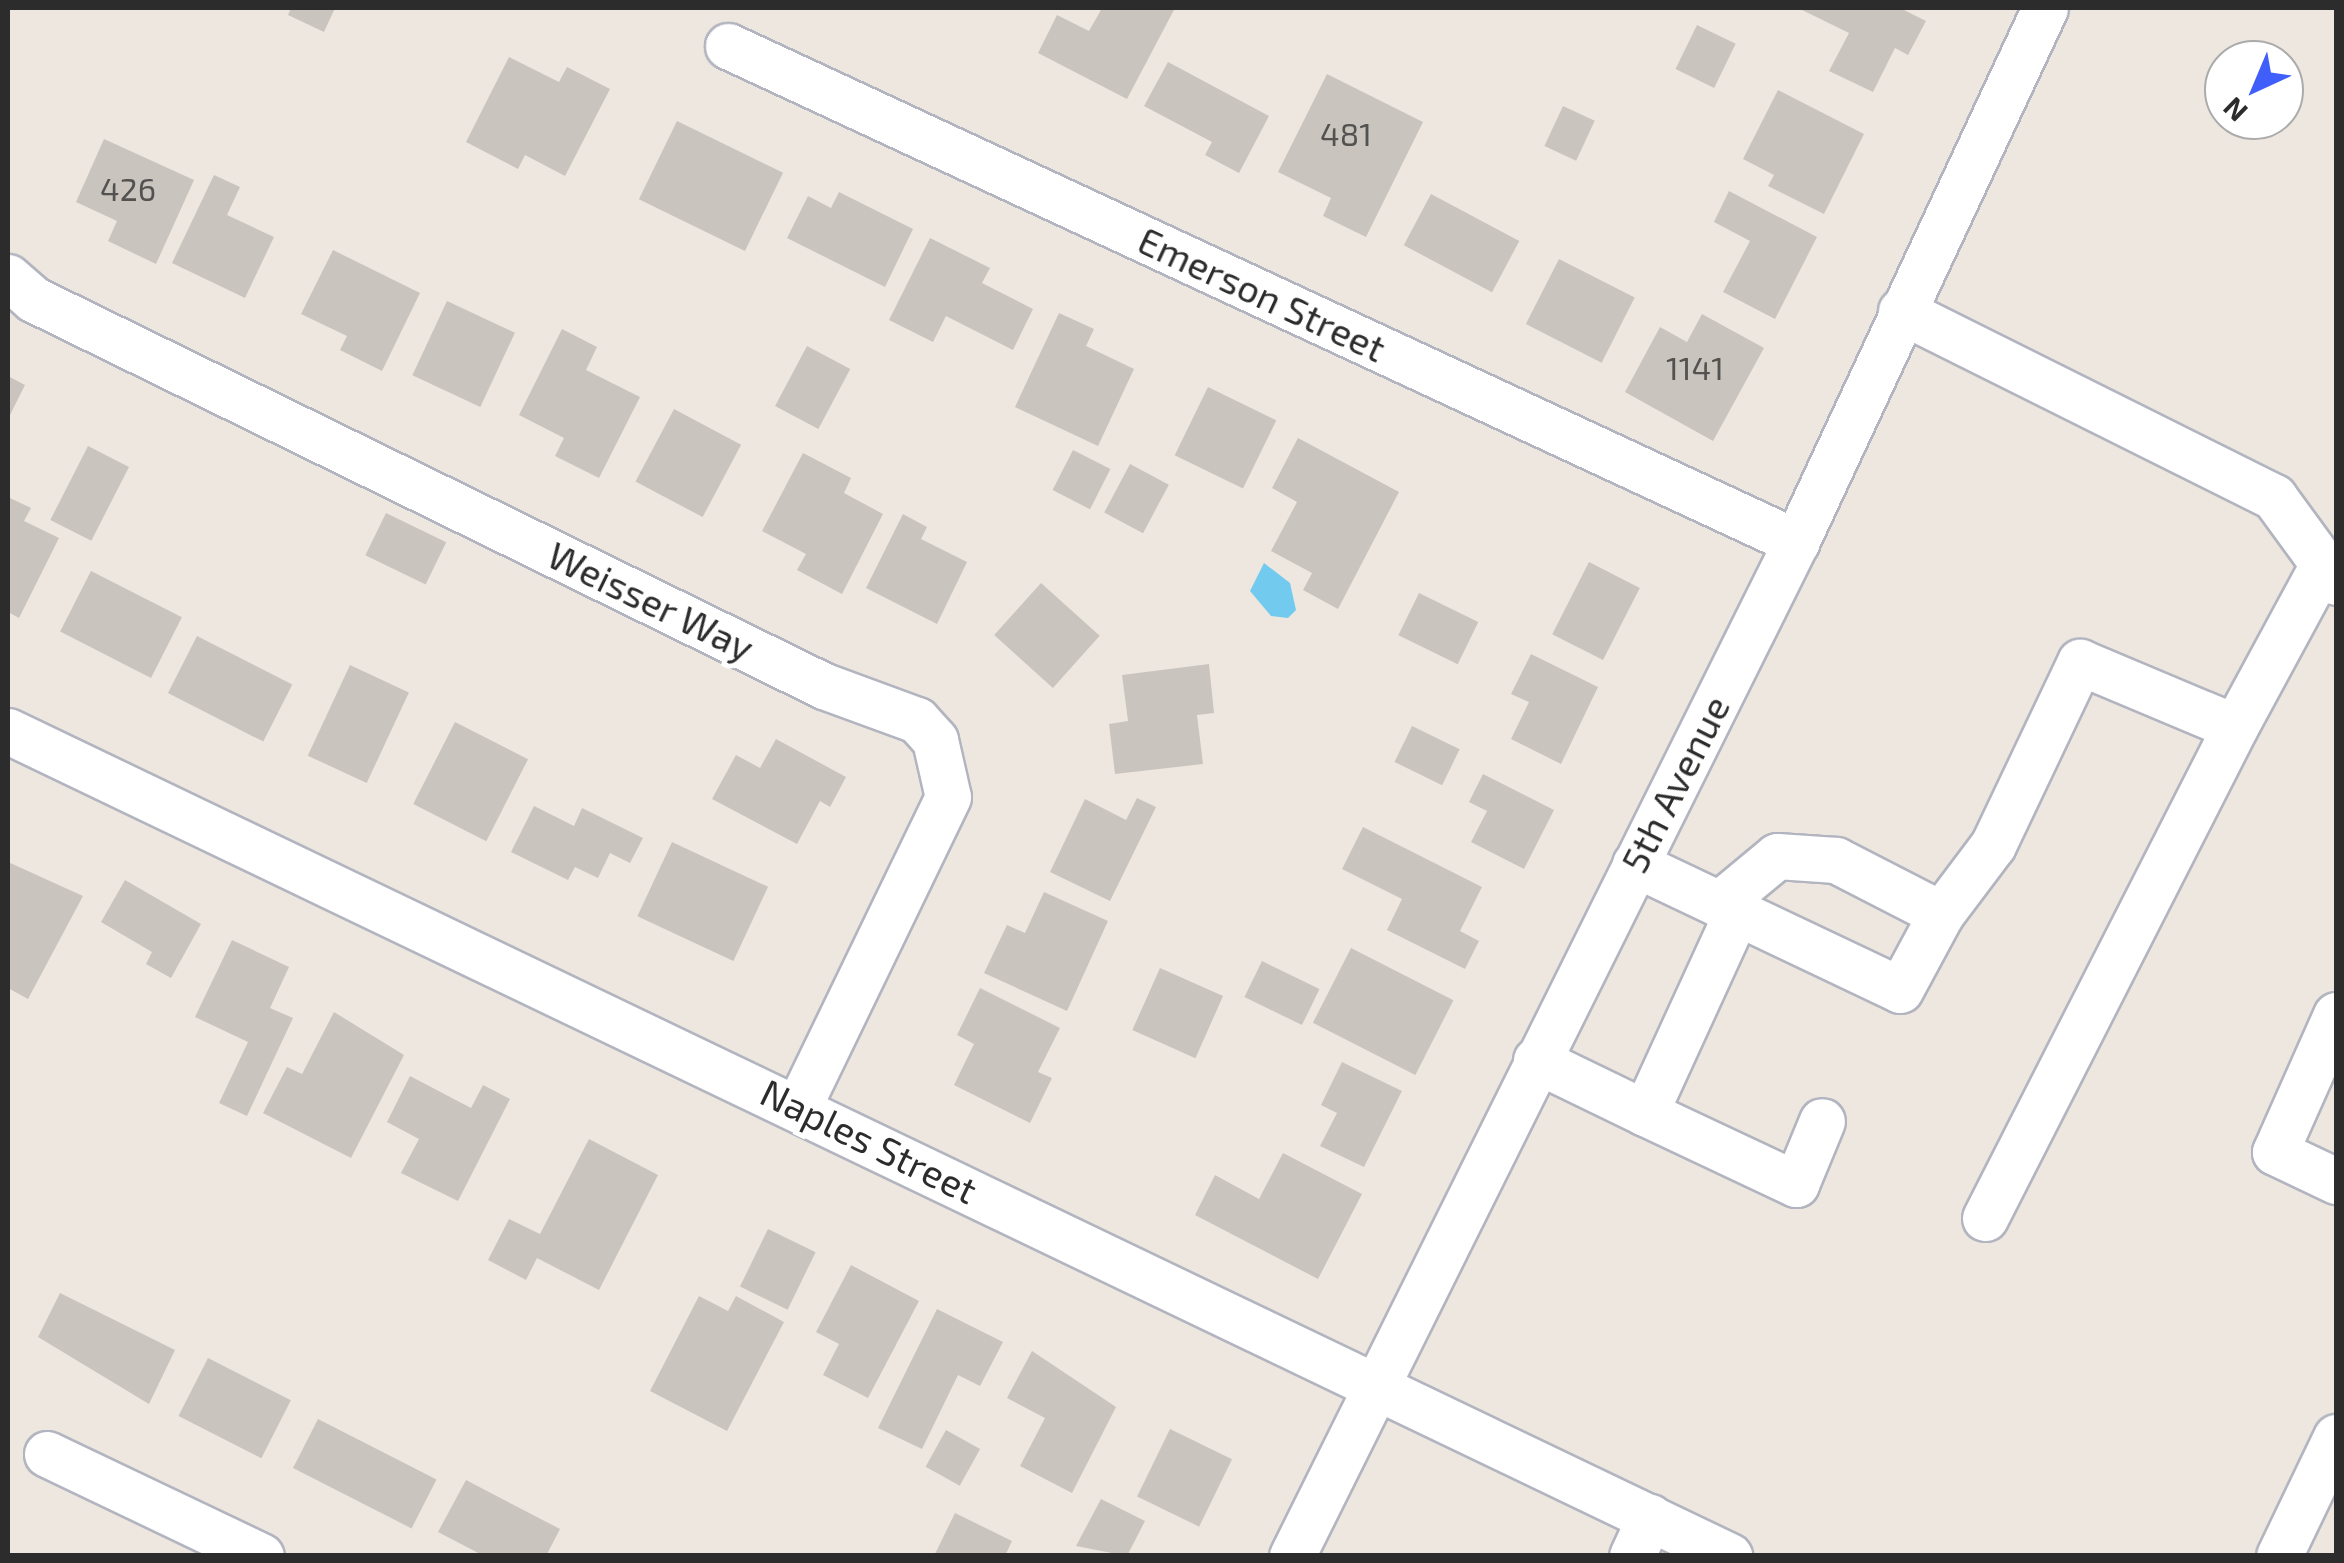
<!DOCTYPE html>
<html>
<head>
<meta charset="utf-8">
<style>
  body { margin:0 }
  #map { position:relative; width:2344px; height:1563px; overflow:hidden; background:#eee7df; font-family:"Exo 2",sans-serif }
  div>[style] { position:absolute }
  [style*='--x'] { left:calc(var(--x)*1px); top:calc(var(--y)*1px); width:calc(var(--w)*1px); rotate:calc(var(--a)*1deg) }
  .water>* { inset:0; background:#72cbef }
  .building>* { inset:0; background:#c9c4be; transform-origin:0 0 }
  .roads { filter:drop-shadow(2px 0 #b2b5bf) drop-shadow(-2px 0 #b2b5bf) drop-shadow(0 2px #b2b5bf) drop-shadow(0 -2px #b2b5bf) }
  .minor>* { height:45px; margin:-22.5px; padding:0 22.5px; transform-origin:22.5px; border-radius:22.5px; background:#fff }
  span { translate:-50% -50%; white-space:nowrap; text-align:center; line-height:1.15; -webkit-text-stroke:10px #fff; paint-order:stroke }
  .number-label { font-size:32px; color:#535250 }
  .number-label span { -webkit-text-stroke-width:0 }
  .street-label { font-size:38px; color:#2c2c2c }
  .frame { position:absolute; inset:0; border:10px solid #2c2c2c; pointer-events:none }
  .north { position:absolute; left:2204px; top:40px; width:100px; height:100px; box-sizing:border-box; background:#fff; border:2px solid #ababab; border-radius:50%; rotate:224deg; font-size:28px; font-weight:700; line-height:40px; text-align:center; color:#2c2c2c }
  .north::after { content:''; display:block; margin:auto; width:35px; height:45px; background:#405efa; clip-path:polygon(50% 0,100% 100%,50% 72%,0 100%) }
</style>
</head>
<body>
<div id="map">
  <div class="water">
    <i style="clip-path:polygon(1264px 563px,1290px 583px,1296px 610px,1288px 618px,1271px 616px,1250px 591px)"></i>
  </div>
  <div class="building">
    <i style="clip-path:polygon(291px 8px,335px 8px,324px 32px,288px 15px)"></i>
    <i style="clip-path:polygon(1102px 8px,1175px 8px,1127px 99px,1038px 53px,1057px 15px,1089px 31px)"></i>
    <i style="clip-path:polygon(1798px 8px,1900px 8px,1926px 21px,1908px 55px,1895px 48px,1873px 92px,1829px 71px,1849px 33px)"></i>
    <i style="left:1697px;top:25px;width:43px;height:49px;rotate:26deg"></i>
    <i style="clip-path:polygon(509px 57px,559px 82px,567px 67px,610px 89px,565px 176px,525px 155px,518px 169px,466px 142px)"></i>
    <i style="clip-path:polygon(1168px 62px,1269px 116px,1239px 173px,1205px 155px,1212px 142px,1144px 106px)"></i>
    <i style="clip-path:polygon(1327px 74px,1423px 122px,1366px 237px,1323px 216px,1331px 198px,1278px 172px)"></i>
    <i style="clip-path:polygon(1778px 90px,1864px 134px,1824px 214px,1768px 186px,1774px 175px,1743px 159px)"></i>
    <i style="left:1563px;top:106px;width:35px;height:44px;rotate:25deg"></i>
    <i style="left:677px;top:121px;width:118px;height:87px;rotate:26deg"></i>
    <i style="clip-path:polygon(104px 139px,194px 180px,156px 264px,108px 241px,117px 221px,76px 202px)"></i>
    <i style="clip-path:polygon(214px 175px,240px 187px,227px 215px,274px 237px,245px 298px,172px 263px)"></i>
    <i style="clip-path:polygon(1729px 191px,1817px 237px,1775px 319px,1723px 292px,1750px 241px,1714px 222px)"></i>
    <i style="clip-path:polygon(839px 192px,913px 229px,885px 287px,787px 238px,808px 196px,831px 208px)"></i>
    <i style="left:1431px;top:194px;width:100px;height:58px;rotate:28deg"></i>
    <i style="clip-path:polygon(930px 238px,990px 268px,982px 283px,1033px 309px,1013px 350px,946px 316px,933px 342px,889px 320px)"></i>
    <i style="clip-path:polygon(333px 250px,420px 293px,382px 371px,340px 350px,347px 336px,301px 314px)"></i>
    <i style="left:1559px;top:259px;width:85px;height:73px;rotate:27deg"></i>
    <i style="left:447px;top:301px;width:75px;height:82px;rotate:25deg"></i>
    <i style="clip-path:polygon(1059px 313px,1094px 329px,1086px 346px,1134px 369px,1098px 446px,1015px 407px)"></i>
    <i style="clip-path:polygon(1702px 314px,1764px 348px,1713px 441px,1625px 392px,1660px 327px,1687px 342px)"></i>
    <i style="clip-path:polygon(562px 329px,597px 347px,586px 370px,640px 397px,599px 478px,555px 456px,564px 438px,519px 415px)"></i>
    <i style="left:807px;top:346px;width:49px;height:68px;rotate:28deg"></i>
    <i style="clip-path:polygon(8px 376px,25px 385px,8px 419px)"></i>
    <i style="left:1208px;top:387px;width:76px;height:76px;rotate:26deg"></i>
    <i style="left:674px;top:409px;width:76px;height:82px;rotate:28deg"></i>
    <i style="clip-path:polygon(1298px 438px,1399px 492px,1338px 609px,1303px 590px,1312px 573px,1271px 551px,1297px 502px,1272px 488px)"></i>
    <i style="left:88px;top:446px;width:46px;height:83px;rotate:27deg"></i>
    <i style="left:1073px;top:450px;width:42px;height:45px;rotate:27deg"></i>
    <i style="clip-path:polygon(803px 453px,851px 478px,844px 493px,883px 514px,842px 594px,797px 570px,806px 554px,762px 531px)"></i>
    <i style="left:1130px;top:464px;width:44px;height:55px;rotate:28deg"></i>
    <i style="clip-path:polygon(8px 497px,31px 508px,24px 521px,59px 538px,19px 618px,8px 612px)"></i>
    <i style="left:386px;top:513px;width:67px;height:47px;rotate:26deg"></i>
    <i style="clip-path:polygon(903px 514px,927px 527px,921px 539px,967px 562px,937px 624px,866px 588px)"></i>
    <i style="left:1589px;top:562px;width:57px;height:81px;rotate:27deg"></i>
    <i style="left:91px;top:571px;width:102px;height:68px;rotate:27deg"></i>
    <i style="left:1041px;top:583px;width:79px;height:70px;rotate:42deg"></i>
    <i style="left:1419px;top:593px;width:66px;height:47px;rotate:26deg"></i>
    <i style="left:197px;top:636px;width:107px;height:64px;rotate:27deg"></i>
    <i style="clip-path:polygon(1531px 654px,1598px 687px,1561px 764px,1511px 739px,1529px 702px,1511px 694px)"></i>
    <i style="clip-path:polygon(1209px 664px,1214px 713px,1197px 715px,1203px 764px,1115px 774px,1109px 724px,1128px 721px,1122px 675px)"></i>
    <i style="left:350px;top:665px;width:65px;height:100px;rotate:25deg"></i>
    <i style="left:455px;top:722px;width:82px;height:92px;rotate:27deg"></i>
    <i style="left:1412px;top:726px;width:53px;height:40px;rotate:26deg"></i>
    <i style="clip-path:polygon(776px 739px,846px 777px,830px 807px,820px 801px,797px 844px,712px 799px,736px 755px,760px 768px)"></i>
    <i style="clip-path:polygon(1483px 774px,1554px 810px,1524px 869px,1471px 842px,1487px 811px,1469px 802px)"></i>
    <i style="clip-path:polygon(1137px 798px,1156px 807px,1110px 901px,1050px 872px,1085px 799px,1126px 820px)"></i>
    <i style="clip-path:polygon(534px 806px,574px 826px,582px 808px,643px 838px,630px 863px,610px 853px,598px 878px,575px 867px,568px 880px,511px 852px)"></i>
    <i style="clip-path:polygon(1363px 827px,1482px 887px,1460px 931px,1479px 941px,1465px 969px,1387px 930px,1402px 899px,1342px 869px)"></i>
    <i style="left:672px;top:842px;width:106px;height:82px;rotate:25deg"></i>
    <i style="clip-path:polygon(8px 862px,83px 896px,28px 999px,8px 988px)"></i>
    <i style="clip-path:polygon(125px 880px,201px 924px,171px 978px,146px 964px,152px 952px,101px 922px)"></i>
    <i style="clip-path:polygon(1044px 892px,1108px 921px,1067px 1011px,984px 973px,1007px 925px,1025px 933px)"></i>
    <i style="clip-path:polygon(232px 940px,289px 967px,270px 1008px,293px 1018px,247px 1116px,219px 1103px,248px 1042px,195px 1017px)"></i>
    <i style="left:1351px;top:948px;width:115px;height:84px;rotate:27deg"></i>
    <i style="left:1262px;top:961px;width:64px;height:40px;rotate:26deg"></i>
    <i style="left:1160px;top:968px;width:69px;height:68px;rotate:24deg"></i>
    <i style="clip-path:polygon(980px 988px,1060px 1028px,1038px 1072px,1052px 1078px,1030px 1123px,954px 1085px,974px 1044px,957px 1035px)"></i>
    <i style="clip-path:polygon(334px 1012px,404px 1055px,351px 1158px,263px 1113px,287px 1067px,302px 1074px)"></i>
    <i style="clip-path:polygon(1342px 1062px,1402px 1091px,1364px 1167px,1320px 1146px,1337px 1113px,1321px 1105px)"></i>
    <i style="clip-path:polygon(410px 1076px,471px 1108px,483px 1085px,510px 1099px,458px 1201px,401px 1173px,419px 1139px,387px 1122px)"></i>
    <i style="clip-path:polygon(589px 1139px,658px 1175px,599px 1290px,537px 1258px,526px 1280px,488px 1260px,509px 1219px,540px 1234px)"></i>
    <i style="clip-path:polygon(1283px 1153px,1362px 1194px,1318px 1279px,1195px 1215px,1215px 1175px,1259px 1199px)"></i>
    <i style="left:768px;top:1229px;width:53px;height:64px;rotate:26deg"></i>
    <i style="clip-path:polygon(851px 1265px,919px 1301px,868px 1398px,823px 1375px,839px 1344px,816px 1332px)"></i>
    <i style="clip-path:polygon(60px 1293px,175px 1350px,149px 1404px,38px 1337px)"></i>
    <i style="clip-path:polygon(699px 1296px,728px 1311px,736px 1296px,784px 1322px,727px 1431px,650px 1391px)"></i>
    <i style="clip-path:polygon(937px 1309px,1003px 1342px,980px 1386px,958px 1375px,922px 1449px,878px 1428px)"></i>
    <i style="clip-path:polygon(1032px 1351px,1116px 1407px,1072px 1493px,1020px 1466px,1045px 1418px,1007px 1398px)"></i>
    <i style="left:208px;top:1358px;width:93px;height:65px;rotate:27deg"></i>
    <i style="left:318px;top:1419px;width:133px;height:55px;rotate:27deg"></i>
    <i style="left:1170px;top:1429px;width:69px;height:75px;rotate:26deg"></i>
    <i style="left:946px;top:1430px;width:39px;height:42px;rotate:29deg"></i>
    <i style="clip-path:polygon(466px 1480px,560px 1529px,546px 1556px,484px 1556px,438px 1532px)"></i>
    <i style="clip-path:polygon(1101px 1499px,1145px 1521px,1127px 1556px,1076px 1546px)"></i>
    <i style="clip-path:polygon(955px 1513px,1012px 1541px,1005px 1556px,934px 1556px)"></i>
  </div>
  <div class="roads">
    <div class="minor">
      <i style="--x:728;--y:46;--w:1178;--a:24.91"></i>
      <i style="--x:8;--y:277;--w:33;--a:41"></i>
      <i style="--x:33;--y:299;--w:881;--a:26.07"></i>
      <i style="--x:824;--y:686;--w:99;--a:20.1"></i>
      <i style="--x:917;--y:720;--w:27;--a:48"></i>
      <i style="--x:935;--y:740;--w:58;--a:77.2"></i>
      <i style="--x:948;--y:797;--w:344;--a:115.8"></i>
      <i style="--x:1901;--y:311;--w:417;--a:26.5"></i>
      <i style="--x:2274;--y:497;--w:105;--a:53.9"></i>
      <i style="--x:2235;--y:727;--w:185;--a:-61.6"></i>
      <i style="--x:8;--y:731;--w:1909;--a:25.61"></i>
      <i style="--x:1635;--y:864;--w:293;--a:25.4"></i>
      <i style="--x:1900;--y:990;--w:86;--a:-61.7"></i>
      <i style="--x:1941;--y:914;--w:86;--a:-53"></i>
      <i style="--x:1993;--y:845;--w:203;--a:-64.6"></i>
      <i style="--x:2080;--y:662;--w:168;--a:22.8"></i>
      <i style="--x:2235;--y:727;--w:551;--a:116.98"></i>
      <i style="--x:1719;--y:904;--w:75;--a:-39.6"></i>
      <i style="--x:1777;--y:856;--w:59;--a:3.9"></i>
      <i style="--x:1836;--y:860;--w:118;--a:27.2"></i>
      <i style="--x:1737;--y:912;--w:221;--a:114.6"></i>
      <i style="--x:1645;--y:1113;--w:167;--a:25.2"></i>
      <i style="--x:1796;--y:1184;--w:68;--a:-67.6"></i>
      <i style="--x:2336;--y:1015;--w:150;--a:114"></i>
      <i style="--x:2275;--y:1152;--w:68;--a:25.4"></i>
      <i style="--x:1536;--y:1060;--w:121;--a:25.9"></i>
      <i style="--x:47;--y:1454;--w:237;--a:25.5"></i>
      <i style="--x:1292;--y:1556;--w:1132;--a:-63.57"></i>
      <i style="--x:1796;--y:542;--w:589;--a:-65"></i>
      <i style="--x:1632;--y:1556;--w:43;--a:-65.2"></i>
      <i style="--x:2279;--y:1556;--w:132;--a:-64.4"></i>
    </div>
  </div>
  <div class="number-label">
    <span style="left:1346px;top:133px">481</span>
    <span style="left:128px;top:188px">426</span>
    <span style="left:1695px;top:367px">1141</span>
  </div>
  <div class="street-label">
    <span style="left:1262px;top:294px;rotate:25deg">Emerson Street</span>
    <span style="left:651px;top:601px;rotate:26deg">Weisser Way</span>
    <span style="left:1675px;top:784px;rotate:-63deg">5th Avenue</span>
    <span style="left:869px;top:1141px;rotate:26deg">Naples Street</span>
  </div>
  <div class="frame"></div>
  <div class="north">N</div>
</div>
</body>
</html>
